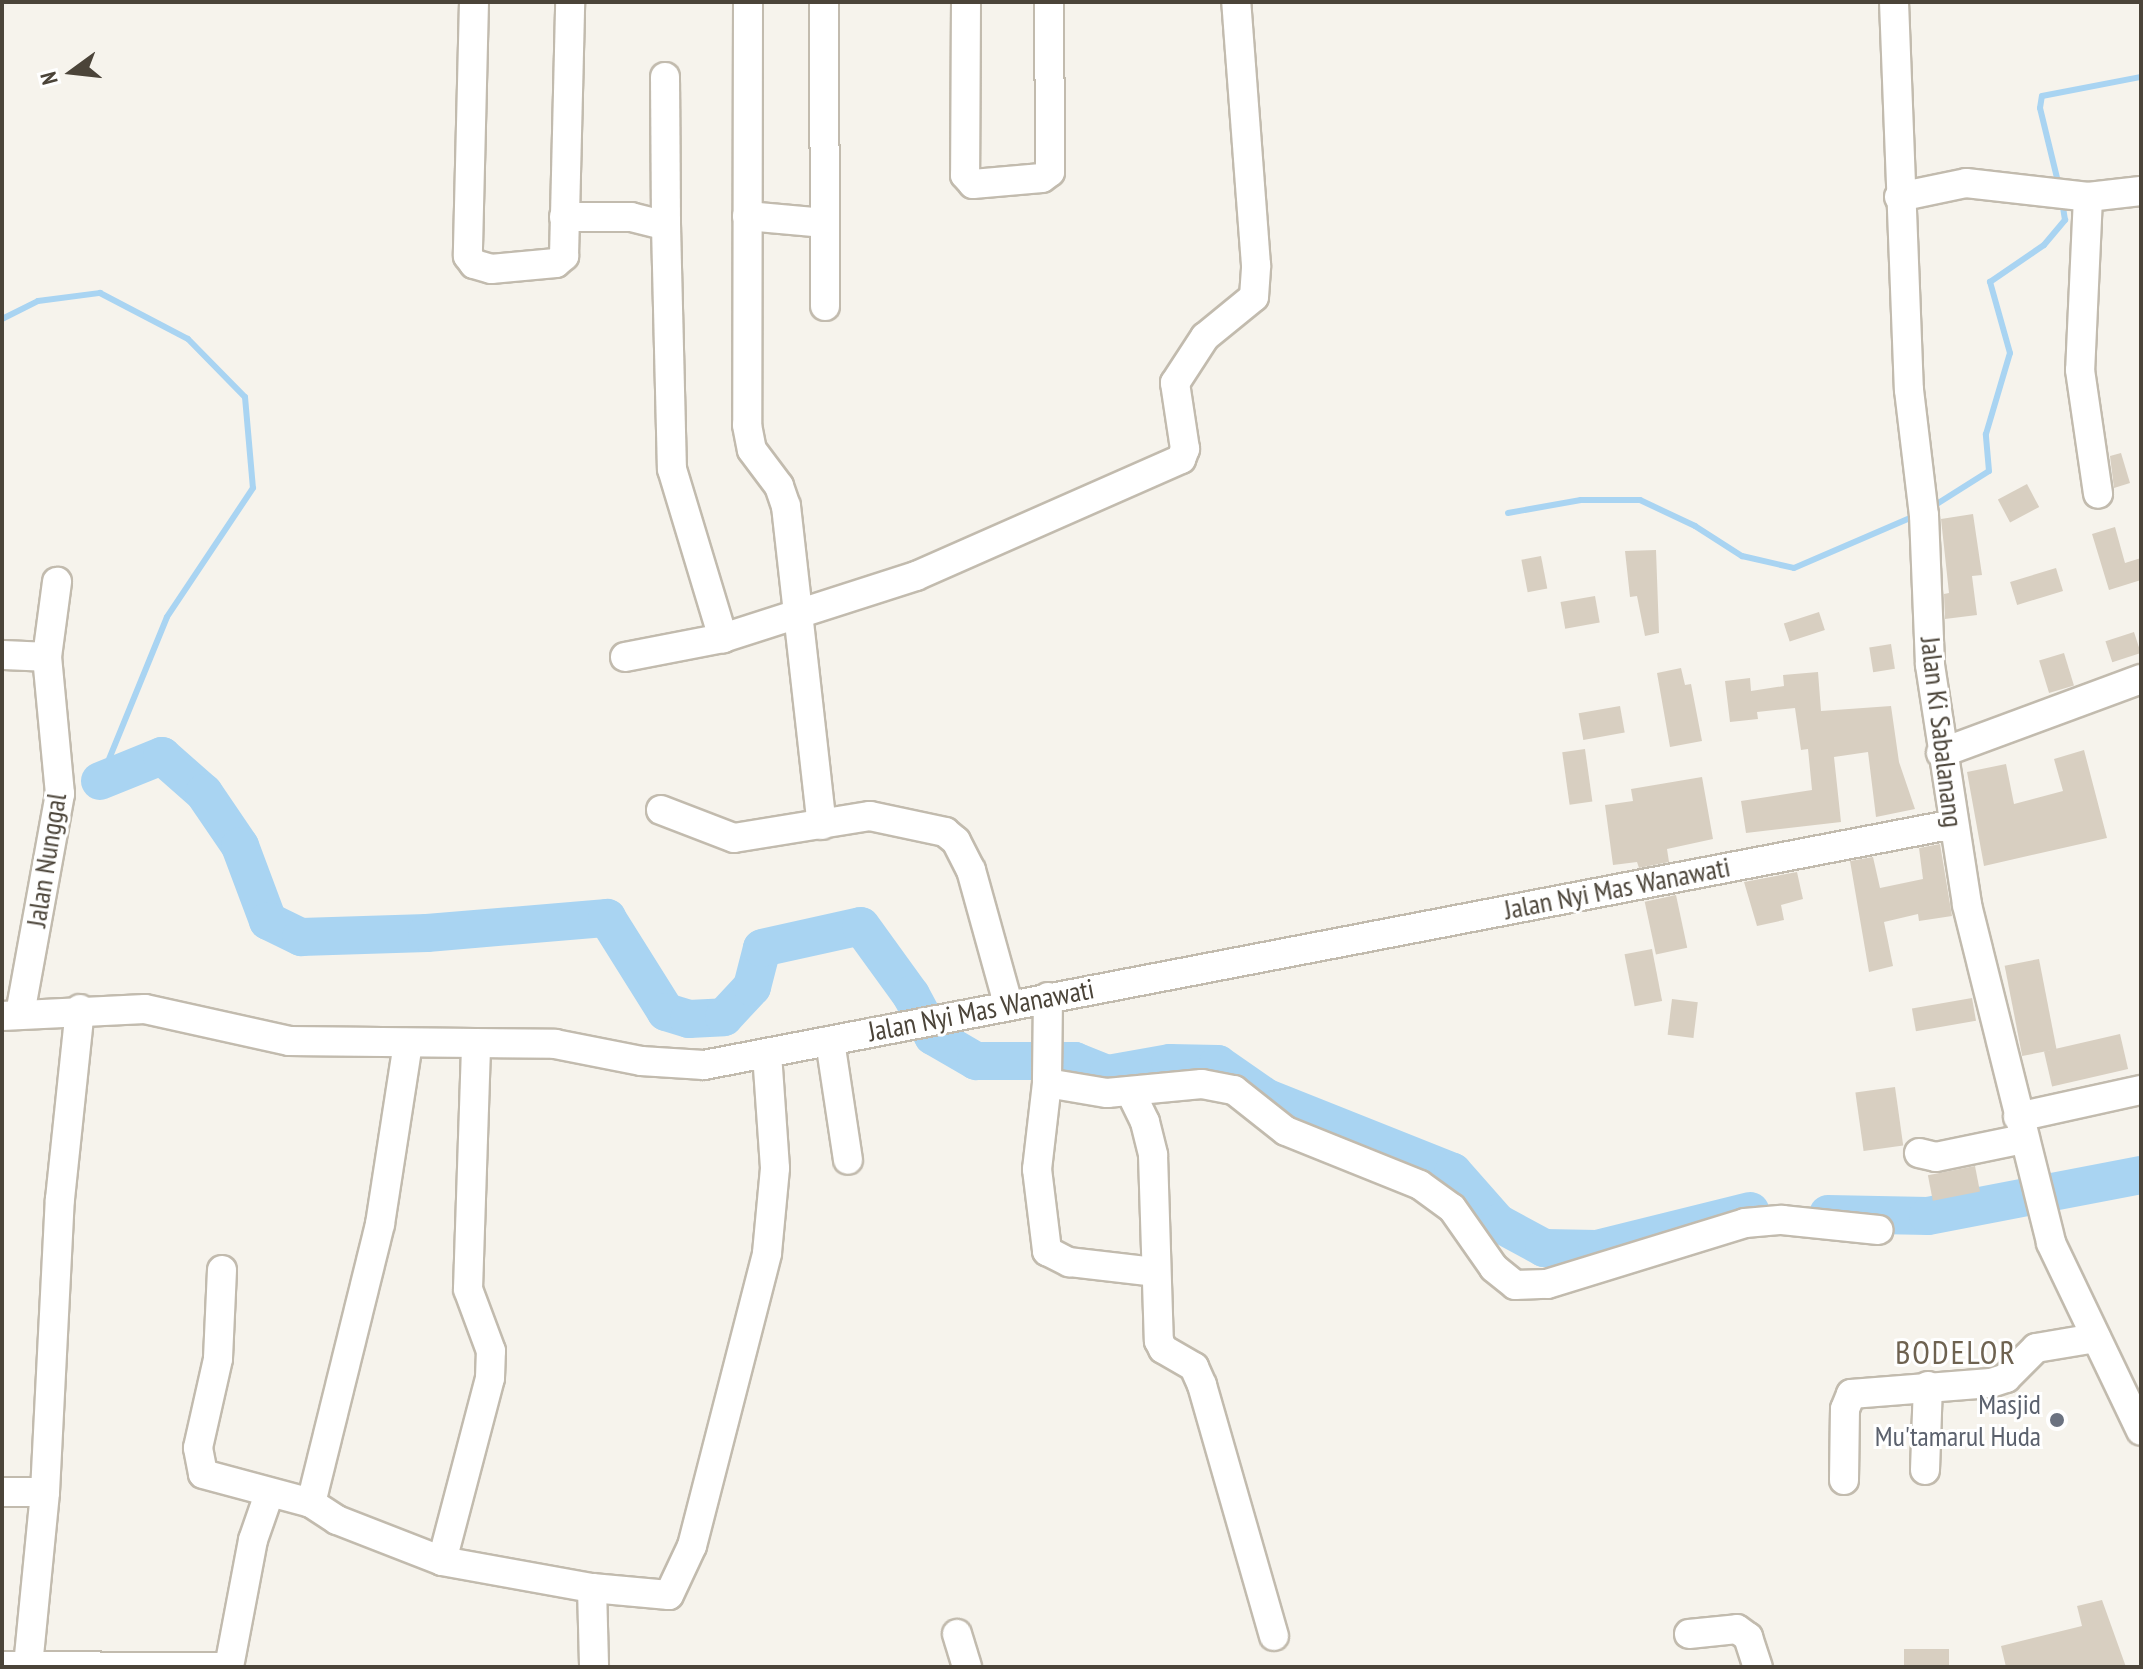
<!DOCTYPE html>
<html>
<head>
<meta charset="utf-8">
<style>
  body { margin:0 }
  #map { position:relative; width:2143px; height:1669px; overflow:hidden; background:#f6f3ec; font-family:"PT Sans Narrow",sans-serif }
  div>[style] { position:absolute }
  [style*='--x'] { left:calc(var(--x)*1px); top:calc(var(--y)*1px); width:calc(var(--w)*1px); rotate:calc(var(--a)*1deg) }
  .stream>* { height:6px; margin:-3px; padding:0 3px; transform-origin:3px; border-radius:3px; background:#a9d4f2 }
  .river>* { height:38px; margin:-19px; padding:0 19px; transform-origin:19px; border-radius:19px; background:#a9d4f2 }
  .building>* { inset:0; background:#d8cfc1; transform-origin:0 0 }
  .roads { filter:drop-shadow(2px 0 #c2bbae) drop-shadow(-2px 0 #c2bbae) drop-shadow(0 2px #c2bbae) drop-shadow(0 -2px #c2bbae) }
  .minor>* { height:28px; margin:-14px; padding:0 14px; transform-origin:14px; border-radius:14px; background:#fff }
  .dots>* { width:22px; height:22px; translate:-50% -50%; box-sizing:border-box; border:4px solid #fff; border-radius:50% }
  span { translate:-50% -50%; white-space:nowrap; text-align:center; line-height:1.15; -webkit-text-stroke:6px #fff; paint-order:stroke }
  .street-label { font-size:28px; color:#4b4439 }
  .worship-label { font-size:28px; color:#5b616d }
  .right { translate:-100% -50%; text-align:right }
  .quarter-label { font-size:32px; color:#6e6250; letter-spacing:2px }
  .frame { position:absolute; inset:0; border:4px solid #4b4439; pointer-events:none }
  .north { position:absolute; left:32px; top:32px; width:80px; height:80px; -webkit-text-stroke:6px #fff; paint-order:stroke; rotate:255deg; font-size:22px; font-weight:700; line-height:32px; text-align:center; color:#4b4439 }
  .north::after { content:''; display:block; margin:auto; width:28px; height:36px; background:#4b4439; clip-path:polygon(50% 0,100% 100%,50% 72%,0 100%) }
</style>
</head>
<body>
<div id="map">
  <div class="stream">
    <i style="--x:2059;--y:186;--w:80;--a:-103.7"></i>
    <i style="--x:2040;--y:108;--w:12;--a:-81"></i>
    <i style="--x:2042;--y:96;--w:101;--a:-10.9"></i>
    <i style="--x:2;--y:319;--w:40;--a:-26.6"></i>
    <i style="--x:38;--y:301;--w:63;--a:-7.4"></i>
    <i style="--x:100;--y:293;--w:99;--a:27.6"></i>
    <i style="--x:188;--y:339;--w:81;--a:45.5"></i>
    <i style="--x:245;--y:397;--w:91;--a:85"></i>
    <i style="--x:253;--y:488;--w:155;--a:123.7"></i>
    <i style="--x:167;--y:617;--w:177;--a:112.2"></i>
    <i style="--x:1932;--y:507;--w:67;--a:-32.3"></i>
    <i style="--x:1989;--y:471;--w:37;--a:-95"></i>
    <i style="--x:1986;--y:434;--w:84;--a:-73.5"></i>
    <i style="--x:2010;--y:353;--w:74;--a:-105.7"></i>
    <i style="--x:1990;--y:282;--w:65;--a:-34.4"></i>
    <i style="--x:2044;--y:245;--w:33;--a:-50"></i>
    <i style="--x:2065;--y:220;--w:19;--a:-99"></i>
    <i style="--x:1508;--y:513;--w:74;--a:-10.1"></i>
    <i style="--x:1581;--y:500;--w:59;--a:0"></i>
    <i style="--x:1640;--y:500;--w:61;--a:25.3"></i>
    <i style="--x:1695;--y:526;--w:56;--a:32.6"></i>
    <i style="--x:1742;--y:556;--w:53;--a:13"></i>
    <i style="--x:1794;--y:568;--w:132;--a:-23.3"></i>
  </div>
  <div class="river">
    <i style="--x:100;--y:781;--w:67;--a:-22"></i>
    <i style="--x:162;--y:756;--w:56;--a:41.4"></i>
    <i style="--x:204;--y:793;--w:64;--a:55.8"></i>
    <i style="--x:240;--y:846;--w:80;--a:69.5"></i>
    <i style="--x:268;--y:921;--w:37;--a:26"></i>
    <i style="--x:301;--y:937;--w:126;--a:-1.8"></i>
    <i style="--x:427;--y:933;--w:181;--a:-4.8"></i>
    <i style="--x:607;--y:918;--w:111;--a:57.9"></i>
    <i style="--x:666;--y:1012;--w:24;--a:17"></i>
    <i style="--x:689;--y:1019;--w:35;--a:-3"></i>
    <i style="--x:724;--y:1017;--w:41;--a:-47"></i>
    <i style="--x:752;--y:987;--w:40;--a:-75.6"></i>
    <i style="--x:762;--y:948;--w:101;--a:-12.5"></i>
    <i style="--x:861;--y:926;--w:85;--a:54.1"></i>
    <i style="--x:911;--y:995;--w:47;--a:61.8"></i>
    <i style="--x:933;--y:1036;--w:50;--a:30.2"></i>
    <i style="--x:976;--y:1061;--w:99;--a:0"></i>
    <i style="--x:1075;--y:1061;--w:35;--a:22"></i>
    <i style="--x:1108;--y:1074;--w:63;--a:-10.1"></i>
    <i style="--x:1170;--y:1063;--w:48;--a:1.2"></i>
    <i style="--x:1218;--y:1064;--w:60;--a:34.8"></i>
    <i style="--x:1267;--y:1098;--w:200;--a:21.7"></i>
    <i style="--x:1453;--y:1172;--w:68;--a:48.6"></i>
    <i style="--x:1498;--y:1223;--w:52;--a:28.5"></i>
    <i style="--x:1544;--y:1248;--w:53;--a:1.1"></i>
    <i style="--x:1597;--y:1249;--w:158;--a:-13.9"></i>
    <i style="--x:1828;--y:1214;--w:100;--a:1.1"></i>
    <i style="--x:1928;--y:1216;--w:217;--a:-10.9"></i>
  </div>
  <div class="building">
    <i style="clip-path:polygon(2121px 453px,2130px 483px,2114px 488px,2110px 456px)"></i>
    <i style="left:2027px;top:484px;width:26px;height:33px;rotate:62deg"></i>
    <i style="clip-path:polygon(1973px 514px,1982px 575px,1972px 576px,1977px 615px,1945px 619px,1944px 594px,1949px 593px,1941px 519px)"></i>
    <i style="clip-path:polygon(2115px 527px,2125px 563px,2141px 558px,2141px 580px,2109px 590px,2092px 534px)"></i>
    <i style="clip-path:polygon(1656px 550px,1659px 633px,1645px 636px,1637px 596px,1630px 597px,1625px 551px)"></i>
    <i style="left:1541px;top:556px;width:33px;height:20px;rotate:79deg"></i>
    <i style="left:2056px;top:568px;width:24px;height:48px;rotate:73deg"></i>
    <i style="left:1595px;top:596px;width:27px;height:35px;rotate:80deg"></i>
    <i style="left:1819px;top:612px;width:19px;height:37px;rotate:72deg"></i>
    <i style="left:2134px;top:632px;width:22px;height:30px;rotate:72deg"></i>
    <i style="left:1891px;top:644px;width:25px;height:22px;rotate:81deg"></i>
    <i style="left:2064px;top:653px;width:34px;height:26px;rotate:73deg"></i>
    <i style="clip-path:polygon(1681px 668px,1685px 685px,1691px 684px,1702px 741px,1670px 747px,1657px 673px)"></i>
    <i style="clip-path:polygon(1818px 672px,1821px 711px,1891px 706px,1899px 762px,1915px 809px,1876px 817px,1868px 752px,1834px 757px,1841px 822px,1746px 833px,1741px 801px,1812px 790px,1808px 749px,1801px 750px,1795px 708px,1757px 712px,1758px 719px,1730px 722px,1725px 681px,1750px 678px,1751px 691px,1784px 686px,1783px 675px)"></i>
    <i style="left:1620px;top:706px;width:27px;height:42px;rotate:80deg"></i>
    <i style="left:1585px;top:749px;width:53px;height:23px;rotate:82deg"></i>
    <i style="clip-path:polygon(2084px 750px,2107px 838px,1984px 866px,1967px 772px,2006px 764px,2014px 804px,2063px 791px,2054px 759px)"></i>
    <i style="clip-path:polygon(1702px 777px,1713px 839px,1667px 849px,1669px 862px,1639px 868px,1637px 862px,1613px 865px,1605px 805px,1633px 801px,1631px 789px)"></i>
    <i style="clip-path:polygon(1940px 844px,1952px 916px,1919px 921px,1918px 914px,1884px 922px,1893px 966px,1869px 972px,1850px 861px,1873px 857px,1880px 888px,1923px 879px,1919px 848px)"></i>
    <i style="clip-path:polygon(1797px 872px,1803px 899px,1781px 905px,1784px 920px,1757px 926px,1744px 882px)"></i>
    <i style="left:1676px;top:895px;width:54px;height:32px;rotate:78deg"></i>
    <i style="left:1652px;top:949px;width:53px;height:28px;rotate:79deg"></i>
    <i style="left:2039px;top:959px;width:92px;height:35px;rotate:79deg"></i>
    <i style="left:1972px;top:998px;width:23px;height:61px;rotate:80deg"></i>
    <i style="left:1672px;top:999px;width:26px;height:36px;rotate:7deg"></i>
    <i style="left:2120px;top:1034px;width:36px;height:78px;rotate:77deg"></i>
    <i style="left:1895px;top:1087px;width:59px;height:40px;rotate:82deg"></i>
    <i style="left:1975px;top:1166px;width:26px;height:48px;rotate:79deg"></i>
    <i style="clip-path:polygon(2102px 1600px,2126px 1667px,2006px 1667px,2001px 1646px,2082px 1626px,2077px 1606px)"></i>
    <i style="left:1904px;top:1649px;width:45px;height:18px"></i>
  </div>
  <div class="roads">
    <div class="minor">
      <i style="--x:474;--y:2;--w:254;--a:91.4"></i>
      <i style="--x:468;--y:256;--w:10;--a:53"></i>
      <i style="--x:474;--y:264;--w:18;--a:16"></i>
      <i style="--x:491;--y:269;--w:65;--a:-5.3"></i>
      <i style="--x:556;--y:263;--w:11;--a:-41"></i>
      <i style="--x:564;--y:256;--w:254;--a:-88.6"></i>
      <i style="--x:748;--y:2;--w:423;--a:90.1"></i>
      <i style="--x:747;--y:425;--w:25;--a:79"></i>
      <i style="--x:752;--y:450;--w:45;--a:53.1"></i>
      <i style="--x:779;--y:486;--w:21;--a:71"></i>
      <i style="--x:786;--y:506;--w:321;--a:83.6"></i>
      <i style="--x:824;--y:2;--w:304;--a:89.8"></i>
      <i style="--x:966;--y:2;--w:173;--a:90.3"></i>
      <i style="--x:965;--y:175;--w:12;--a:48"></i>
      <i style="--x:973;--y:184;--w:69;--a:-5"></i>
      <i style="--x:1042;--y:178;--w:10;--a:-37"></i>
      <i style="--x:1050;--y:172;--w:170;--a:-90.3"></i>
      <i style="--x:1894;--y:2;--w:388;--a:87.8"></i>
      <i style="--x:1909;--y:390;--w:126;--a:83.2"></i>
      <i style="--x:1924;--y:515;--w:150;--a:87.7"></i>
      <i style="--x:1930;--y:665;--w:243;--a:81.2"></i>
      <i style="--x:1967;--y:905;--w:348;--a:76"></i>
      <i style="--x:2051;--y:1243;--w:208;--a:64.4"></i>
      <i style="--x:665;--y:77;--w:149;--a:89.6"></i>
      <i style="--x:1899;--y:197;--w:68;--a:-11.8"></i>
      <i style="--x:1966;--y:183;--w:123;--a:6.5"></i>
      <i style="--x:2088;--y:197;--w:53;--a:-6.5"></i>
      <i style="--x:2088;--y:197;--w:173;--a:92.6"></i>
      <i style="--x:2080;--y:370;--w:125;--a:81.7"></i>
      <i style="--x:747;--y:216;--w:78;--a:5.1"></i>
      <i style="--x:564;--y:217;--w:67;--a:0"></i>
      <i style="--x:631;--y:217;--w:36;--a:14"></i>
      <i style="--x:666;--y:226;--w:243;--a:88.6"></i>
      <i style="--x:672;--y:469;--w:177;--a:73.2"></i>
      <i style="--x:2;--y:655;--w:45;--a:2.5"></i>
      <i style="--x:625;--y:657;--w:100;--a:-11"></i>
      <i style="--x:723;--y:638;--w:203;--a:-17.8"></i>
      <i style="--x:916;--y:576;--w:290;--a:-23.8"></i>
      <i style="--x:1181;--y:459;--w:11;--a:-68"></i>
      <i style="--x:1185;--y:449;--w:67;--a:-98.6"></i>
      <i style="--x:1175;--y:383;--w:55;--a:-56.9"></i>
      <i style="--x:1205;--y:337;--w:63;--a:-39.2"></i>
      <i style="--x:1254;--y:297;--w:32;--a:-86"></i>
      <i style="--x:1256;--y:265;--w:264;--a:-94.3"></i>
      <i style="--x:1941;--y:753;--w:213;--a:-20.3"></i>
      <i style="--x:661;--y:810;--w:78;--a:21"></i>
      <i style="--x:734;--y:838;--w:138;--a:-9.2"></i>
      <i style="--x:870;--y:816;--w:77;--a:12"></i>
      <i style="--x:945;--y:832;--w:14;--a:39"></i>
      <i style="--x:956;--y:841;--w:33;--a:63"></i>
      <i style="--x:971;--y:870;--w:138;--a:74.5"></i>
      <i style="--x:1048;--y:997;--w:86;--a:90.7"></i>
      <i style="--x:1047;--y:1083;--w:61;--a:9.5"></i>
      <i style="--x:1107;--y:1093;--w:95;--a:-5.4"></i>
      <i style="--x:1202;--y:1084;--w:33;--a:11"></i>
      <i style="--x:1234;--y:1090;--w:66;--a:38.3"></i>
      <i style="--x:1286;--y:1131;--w:144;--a:21.9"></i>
      <i style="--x:1420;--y:1185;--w:39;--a:36"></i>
      <i style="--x:1452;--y:1208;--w:73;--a:55"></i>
      <i style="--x:1494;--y:1268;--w:27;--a:39"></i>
      <i style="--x:1515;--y:1285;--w:32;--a:-2"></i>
      <i style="--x:1547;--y:1284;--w:207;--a:-17.1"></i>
      <i style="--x:1745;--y:1223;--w:37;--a:-5"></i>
      <i style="--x:1782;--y:1220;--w:97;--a:5.9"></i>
      <i style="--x:20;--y:1014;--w:224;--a:-79.7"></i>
      <i style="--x:60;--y:794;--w:138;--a:-95.4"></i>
      <i style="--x:47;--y:657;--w:76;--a:-82.4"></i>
      <i style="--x:2;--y:1016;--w:143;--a:-2.8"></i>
      <i style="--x:145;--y:1009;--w:148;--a:12.5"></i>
      <i style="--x:289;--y:1041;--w:266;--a:0.6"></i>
      <i style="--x:555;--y:1044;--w:88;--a:11.2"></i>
      <i style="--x:641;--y:1061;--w:63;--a:3.6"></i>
      <i style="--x:704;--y:1065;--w:1273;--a:-10.91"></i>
      <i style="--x:830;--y:1041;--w:120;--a:81.4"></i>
      <i style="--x:1047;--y:1083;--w:87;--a:96.6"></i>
      <i style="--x:1037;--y:1169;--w:83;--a:83"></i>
      <i style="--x:1047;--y:1251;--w:25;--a:27"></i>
      <i style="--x:1069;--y:1262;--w:87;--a:6.6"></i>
      <i style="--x:1130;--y:1091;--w:34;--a:64"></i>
      <i style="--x:1145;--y:1122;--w:34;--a:76"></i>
      <i style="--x:1153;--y:1155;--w:186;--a:88.2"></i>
      <i style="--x:1159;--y:1341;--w:9;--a:63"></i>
      <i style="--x:1163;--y:1349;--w:36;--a:30"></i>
      <i style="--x:1194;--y:1367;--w:20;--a:66"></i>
      <i style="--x:1202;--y:1385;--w:261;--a:74"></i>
      <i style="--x:2018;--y:1117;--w:126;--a:-12.4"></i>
      <i style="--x:1919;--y:1153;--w:17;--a:13"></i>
      <i style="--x:1936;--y:1157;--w:89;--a:-11.7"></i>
      <i style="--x:222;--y:1270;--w:89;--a:92.6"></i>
      <i style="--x:218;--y:1359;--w:91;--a:102.7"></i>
      <i style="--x:198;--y:1448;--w:26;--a:79"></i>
      <i style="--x:203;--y:1474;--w:112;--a:15"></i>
      <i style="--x:311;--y:1503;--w:31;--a:33"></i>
      <i style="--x:337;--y:1520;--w:113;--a:21.3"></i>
      <i style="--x:442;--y:1561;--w:152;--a:10.2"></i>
      <i style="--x:592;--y:1588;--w:77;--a:5.2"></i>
      <i style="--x:669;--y:1595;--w:54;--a:-64.9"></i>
      <i style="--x:692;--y:1546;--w:302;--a:-75.6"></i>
      <i style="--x:767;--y:1253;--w:85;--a:-84.6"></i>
      <i style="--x:775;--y:1168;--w:114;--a:-94"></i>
      <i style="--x:1925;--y:1470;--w:84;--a:-88"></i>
      <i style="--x:1844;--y:1480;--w:71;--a:-89.2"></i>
      <i style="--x:1845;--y:1409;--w:16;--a:-68"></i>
      <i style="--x:1851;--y:1394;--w:140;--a:-4.5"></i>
      <i style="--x:1991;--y:1383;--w:16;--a:-18"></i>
      <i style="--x:2006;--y:1378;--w:42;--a:-45"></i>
      <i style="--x:2036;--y:1348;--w:61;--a:-9.5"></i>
      <i style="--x:2;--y:1492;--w:43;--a:0"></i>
      <i style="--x:311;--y:1503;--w:287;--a:-76.1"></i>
      <i style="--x:380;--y:1224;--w:183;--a:-81.2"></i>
      <i style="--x:442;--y:1561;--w:189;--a:-75.3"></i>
      <i style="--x:490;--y:1378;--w:27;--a:-88"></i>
      <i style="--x:491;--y:1351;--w:66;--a:-110.4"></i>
      <i style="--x:468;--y:1289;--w:245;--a:-88.1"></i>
      <i style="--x:592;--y:1588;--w:79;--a:88.5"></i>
      <i style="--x:957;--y:1634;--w:34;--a:73"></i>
      <i style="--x:1689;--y:1634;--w:48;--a:-5.9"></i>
      <i style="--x:1737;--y:1629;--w:14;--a:36"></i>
      <i style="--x:1748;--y:1637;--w:32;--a:72"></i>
      <i style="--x:2;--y:1666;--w:227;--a:0.3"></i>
      <i style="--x:28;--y:1666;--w:175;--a:-84.4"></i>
      <i style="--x:45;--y:1492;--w:293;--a:-87.1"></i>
      <i style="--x:60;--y:1199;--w:191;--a:-84"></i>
      <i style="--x:229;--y:1667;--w:129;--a:-79.3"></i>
      <i style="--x:253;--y:1540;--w:49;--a:-70.8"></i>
    </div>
  </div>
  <div class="dots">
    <i style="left:2057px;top:1420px;background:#6b7280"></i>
  </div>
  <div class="street-label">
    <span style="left:1942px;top:732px;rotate:83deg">Jalan Ki Sabalanang</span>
    <span style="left:46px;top:860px;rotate:-81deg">Jalan Nunggal</span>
    <span style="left:1617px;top:888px;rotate:-11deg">Jalan Nyi Mas Wanawati</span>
    <span style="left:981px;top:1010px;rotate:-11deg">Jalan Nyi Mas Wanawati</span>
  </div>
  <div class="worship-label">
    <span class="right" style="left:2041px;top:1420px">Masjid<br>Mu'tamarul Huda</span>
  </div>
  <div class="quarter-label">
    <span style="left:1956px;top:1352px">BODELOR</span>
  </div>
  <div class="frame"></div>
  <div class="north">N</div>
</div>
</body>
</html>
